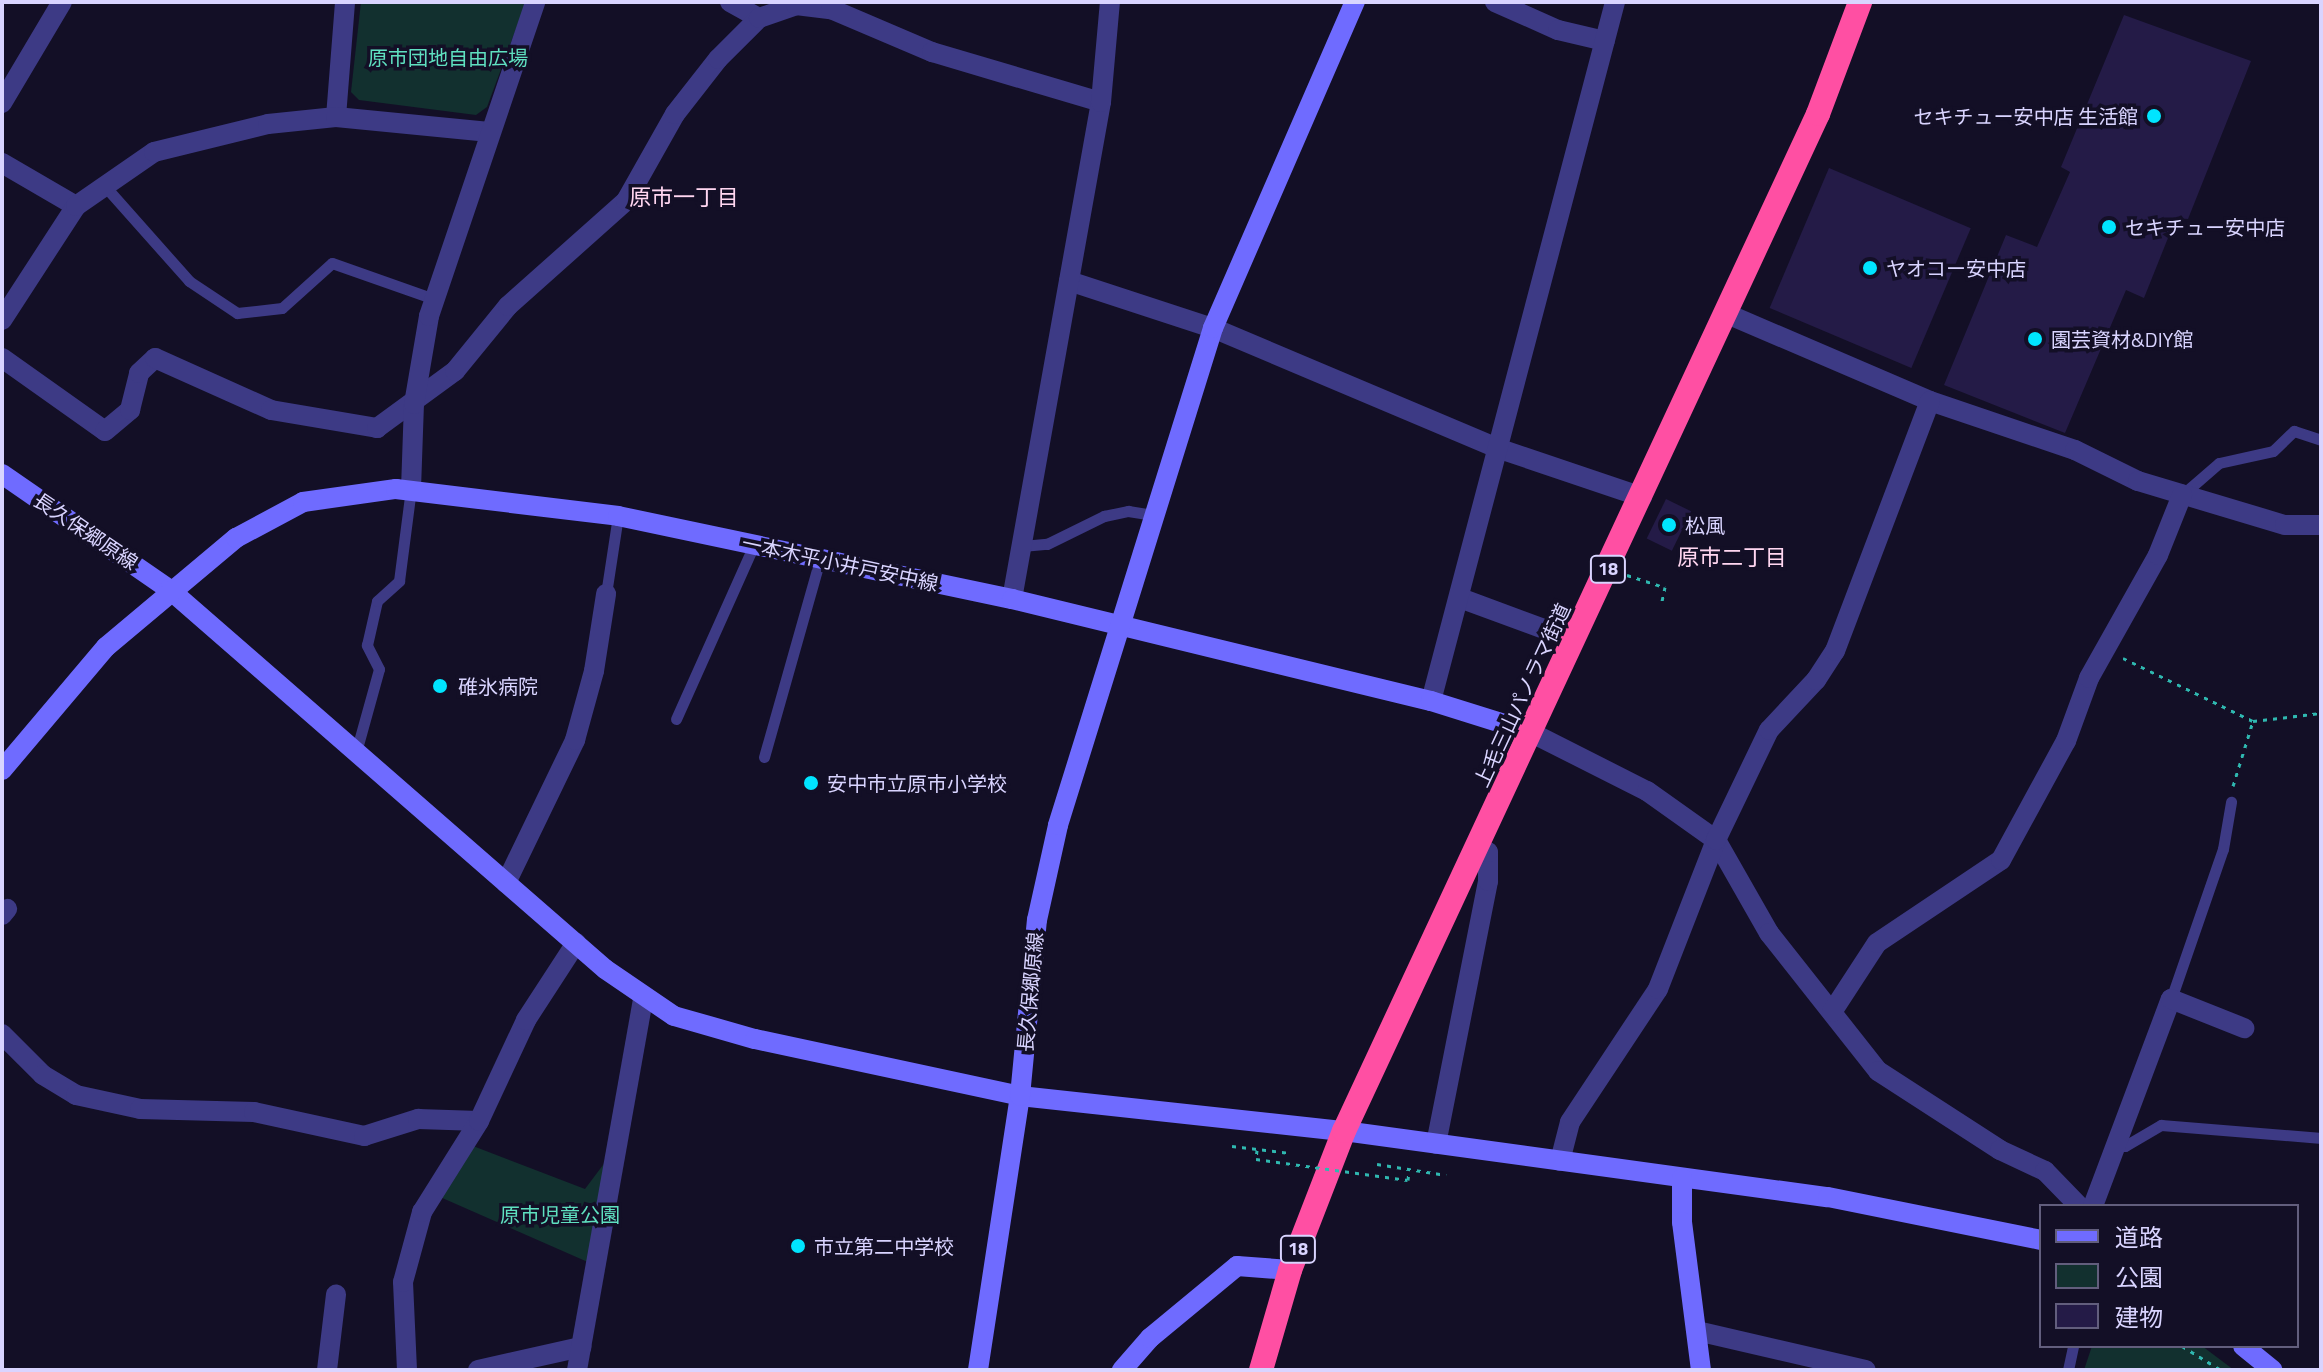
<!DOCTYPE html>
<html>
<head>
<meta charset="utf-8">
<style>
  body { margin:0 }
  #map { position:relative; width:2323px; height:1372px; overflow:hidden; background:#130f26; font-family:"Titillium Web","Noto Sans JP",sans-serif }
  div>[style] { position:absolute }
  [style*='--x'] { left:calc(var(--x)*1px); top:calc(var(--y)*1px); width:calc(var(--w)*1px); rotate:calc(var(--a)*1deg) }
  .green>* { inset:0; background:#12302f }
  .building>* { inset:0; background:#241b47; transform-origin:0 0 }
  .path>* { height:3px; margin-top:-1.5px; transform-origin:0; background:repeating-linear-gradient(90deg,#2fb8b0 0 4px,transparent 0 10px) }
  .lane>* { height:11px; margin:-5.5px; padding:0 5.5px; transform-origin:5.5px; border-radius:5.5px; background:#3d3a85 }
  .street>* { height:20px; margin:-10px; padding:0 10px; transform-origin:10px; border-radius:10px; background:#3d3a85 }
  .secondary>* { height:20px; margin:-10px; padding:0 10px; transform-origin:10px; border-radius:10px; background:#6f6bff }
  .highway>* { height:24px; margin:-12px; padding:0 12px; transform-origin:12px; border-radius:12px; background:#ff4fa3 }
  .path-bridge>* { height:3px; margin-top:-1.5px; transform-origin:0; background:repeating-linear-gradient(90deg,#2fb8b0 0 4px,transparent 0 10px) }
  .dots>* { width:22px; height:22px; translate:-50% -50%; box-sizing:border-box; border:4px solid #130f26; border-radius:50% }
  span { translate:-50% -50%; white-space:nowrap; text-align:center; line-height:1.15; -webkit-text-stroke:7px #130f26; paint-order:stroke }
  .shield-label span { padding:2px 6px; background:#130f26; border:2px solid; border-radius:6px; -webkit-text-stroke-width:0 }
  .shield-label { font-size:18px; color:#d9d4ff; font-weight:700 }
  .park-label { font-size:20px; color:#5fe0c0 }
  .poi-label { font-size:20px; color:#d9d4ff }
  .right { translate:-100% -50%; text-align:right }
  .left { translate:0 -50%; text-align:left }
  .street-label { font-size:20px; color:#d9d4ff }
  .neighbourhood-label { font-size:22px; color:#ffd6f0 }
  .frame { position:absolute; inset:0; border:4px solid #d9d4ff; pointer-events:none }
  .legend { position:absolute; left:2039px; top:1204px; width:260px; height:144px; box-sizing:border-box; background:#130f26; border:2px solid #625e7d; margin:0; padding:10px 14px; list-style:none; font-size:24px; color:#d9d4ff }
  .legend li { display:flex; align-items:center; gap:16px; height:40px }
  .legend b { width:40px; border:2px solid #625e7d }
</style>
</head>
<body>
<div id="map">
  <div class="green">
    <i style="clip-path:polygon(361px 2px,526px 2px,487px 107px,476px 115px,359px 100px,351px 92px)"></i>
    <i style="clip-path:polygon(473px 1146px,585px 1189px,609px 1157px,590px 1263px,440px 1197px)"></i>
    <i style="clip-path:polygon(2092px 1346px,2202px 1346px,2234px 1370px,2084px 1370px)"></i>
  </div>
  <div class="building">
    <i style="clip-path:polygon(2124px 15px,2251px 61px,2188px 219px,2176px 218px,2144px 298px,2126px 290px,2065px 433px,1944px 385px,2006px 235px,2037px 247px,2070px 172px,2061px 167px)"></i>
    <i style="left:1829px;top:168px;width:154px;height:152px;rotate:23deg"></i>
    <i style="left:1666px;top:499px;width:28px;height:44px;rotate:26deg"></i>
  </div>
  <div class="path">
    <i style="--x:1627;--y:575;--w:40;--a:18"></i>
    <i style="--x:1665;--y:587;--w:19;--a:102"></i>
    <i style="--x:2123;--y:658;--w:144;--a:25.9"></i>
    <i style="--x:2253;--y:721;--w:68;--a:-6.7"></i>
    <i style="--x:2233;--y:786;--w:68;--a:-72.9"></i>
    <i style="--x:1232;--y:1146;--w:58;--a:6.9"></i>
    <i style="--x:1377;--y:1164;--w:70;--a:9.1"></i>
    <i style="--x:2182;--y:1346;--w:46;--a:31.6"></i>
  </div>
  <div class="lane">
    <i style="--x:103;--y:184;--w:130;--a:48.4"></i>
    <i style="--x:189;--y:281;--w:58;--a:33.7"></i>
    <i style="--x:237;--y:313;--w:45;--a:-6.3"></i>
    <i style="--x:282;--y:308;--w:67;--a:-42"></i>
    <i style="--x:332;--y:263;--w:108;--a:19.4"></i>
    <i style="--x:2182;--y:495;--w:49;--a:-40.9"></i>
    <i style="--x:2219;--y:463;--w:55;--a:-12.5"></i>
    <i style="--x:2273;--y:451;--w:29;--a:-44"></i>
    <i style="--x:2294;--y:431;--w:28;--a:18"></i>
    <i style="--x:1022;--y:546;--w:25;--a:-5"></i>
    <i style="--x:1047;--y:544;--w:64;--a:-26.2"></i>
    <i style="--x:1104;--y:516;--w:25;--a:-12"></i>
    <i style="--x:1128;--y:511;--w:26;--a:9"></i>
    <i style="--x:606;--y:594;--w:79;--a:-81.3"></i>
    <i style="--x:676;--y:719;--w:191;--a:-65.9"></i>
    <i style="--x:356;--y:752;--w:86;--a:-74.5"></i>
    <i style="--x:379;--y:669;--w:27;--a:-117"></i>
    <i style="--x:367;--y:645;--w:45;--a:-77.2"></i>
    <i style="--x:377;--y:601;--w:30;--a:-42"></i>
    <i style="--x:399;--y:581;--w:93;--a:-82.6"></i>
    <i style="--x:764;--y:757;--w:206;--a:-74.2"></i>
    <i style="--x:2171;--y:999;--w:159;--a:-70.9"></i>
    <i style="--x:2223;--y:849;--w:48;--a:-80.3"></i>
    <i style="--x:2115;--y:1145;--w:10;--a:6"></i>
    <i style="--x:2125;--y:1146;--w:42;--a:-30.3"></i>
    <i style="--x:2161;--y:1125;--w:161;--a:4.6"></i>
    <i style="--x:2068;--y:1370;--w:25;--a:-78"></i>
  </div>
  <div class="street">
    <i style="--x:730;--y:2;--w:33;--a:29"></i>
    <i style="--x:1495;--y:2;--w:69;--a:24"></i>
    <i style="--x:1558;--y:30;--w:48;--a:13.2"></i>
    <i style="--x:2;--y:103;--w:117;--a:-59.3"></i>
    <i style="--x:336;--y:117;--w:115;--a:-85.5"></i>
    <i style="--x:2;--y:163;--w:86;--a:30.2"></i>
    <i style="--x:1069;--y:281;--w:151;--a:18.1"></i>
    <i style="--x:1213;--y:328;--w:311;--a:22.9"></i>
    <i style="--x:1500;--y:449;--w:150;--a:18.7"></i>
    <i style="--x:1725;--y:313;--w:223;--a:23.2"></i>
    <i style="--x:1930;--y:401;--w:153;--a:18.7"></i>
    <i style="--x:2075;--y:450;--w:70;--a:26.2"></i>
    <i style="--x:2138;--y:481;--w:153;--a:16.7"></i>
    <i style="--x:2285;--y:525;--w:36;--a:0"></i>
    <i style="--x:2;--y:320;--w:136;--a:-57"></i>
    <i style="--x:76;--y:206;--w:95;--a:-34.7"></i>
    <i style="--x:154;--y:152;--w:117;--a:-13.8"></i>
    <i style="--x:268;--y:124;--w:68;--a:-5.9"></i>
    <i style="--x:336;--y:117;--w:154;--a:5.6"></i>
    <i style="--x:2;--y:358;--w:126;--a:35.3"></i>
    <i style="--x:105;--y:431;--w:33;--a:-40"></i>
    <i style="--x:130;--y:410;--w:38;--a:-76"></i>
    <i style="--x:139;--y:373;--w:22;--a:-43"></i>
    <i style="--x:155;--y:358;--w:127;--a:24.1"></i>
    <i style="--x:271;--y:410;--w:108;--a:9.6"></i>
    <i style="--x:377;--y:428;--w:97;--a:-36.2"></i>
    <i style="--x:455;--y:371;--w:84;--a:-50.8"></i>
    <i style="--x:508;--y:306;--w:158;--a:-41.7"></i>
    <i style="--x:626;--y:201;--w:100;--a:-60.6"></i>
    <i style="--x:675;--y:114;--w:70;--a:-52"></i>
    <i style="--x:718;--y:59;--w:58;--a:-45"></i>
    <i style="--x:759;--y:18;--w:39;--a:-19"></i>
    <i style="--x:796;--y:5;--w:35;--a:7"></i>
    <i style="--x:831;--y:9;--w:110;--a:23.1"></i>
    <i style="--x:932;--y:52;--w:176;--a:16.5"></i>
    <i style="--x:411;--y:489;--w:85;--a:-88"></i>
    <i style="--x:414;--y:404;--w:89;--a:-80.3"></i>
    <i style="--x:429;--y:316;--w:331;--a:-71.3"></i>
    <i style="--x:1460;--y:598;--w:121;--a:20.2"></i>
    <i style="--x:1012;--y:599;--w:505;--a:-79.85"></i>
    <i style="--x:1101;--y:102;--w:100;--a:-84.9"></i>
    <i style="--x:1431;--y:701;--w:723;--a:-75.25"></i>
    <i style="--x:1530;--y:732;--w:131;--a:26.8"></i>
    <i style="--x:1647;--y:791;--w:85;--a:35.4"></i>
    <i style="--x:1716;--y:840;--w:107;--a:60.3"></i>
    <i style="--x:1769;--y:933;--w:176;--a:51.7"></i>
    <i style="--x:1878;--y:1071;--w:145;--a:32.9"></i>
    <i style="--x:2000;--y:1150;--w:50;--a:25"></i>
    <i style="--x:2045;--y:1171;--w:49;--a:45.8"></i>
    <i style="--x:506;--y:883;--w:159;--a:-64.2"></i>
    <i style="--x:575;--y:740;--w:72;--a:-74.6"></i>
    <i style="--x:594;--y:671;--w:78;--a:-81.1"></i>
    <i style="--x:2;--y:915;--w:8;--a:-50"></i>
    <i style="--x:1832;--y:1012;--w:82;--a:-56.9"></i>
    <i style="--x:1877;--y:943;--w:149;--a:-33.8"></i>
    <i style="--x:2001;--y:860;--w:136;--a:-61.4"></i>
    <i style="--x:2066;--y:741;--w:67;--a:-69.9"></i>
    <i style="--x:2089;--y:678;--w:141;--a:-60.7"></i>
    <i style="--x:2158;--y:555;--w:65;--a:-68.2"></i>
    <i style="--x:2;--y:1034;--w:58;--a:45"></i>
    <i style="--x:43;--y:1075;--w:39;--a:31"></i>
    <i style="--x:76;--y:1095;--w:66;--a:12.3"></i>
    <i style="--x:140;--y:1109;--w:114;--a:1.5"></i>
    <i style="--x:254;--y:1112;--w:113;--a:12.3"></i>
    <i style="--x:364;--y:1136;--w:57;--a:-17.5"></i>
    <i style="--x:418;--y:1119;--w:61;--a:1.9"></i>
    <i style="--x:1436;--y:1144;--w:268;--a:-78.8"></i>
    <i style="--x:1488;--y:881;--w:29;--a:-90"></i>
    <i style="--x:1488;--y:852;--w:13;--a:-162"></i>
    <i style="--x:1560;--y:1161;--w:40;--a:-75.6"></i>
    <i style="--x:1570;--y:1122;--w:159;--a:-56.5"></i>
    <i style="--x:1658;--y:989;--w:160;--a:-68.7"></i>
    <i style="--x:1716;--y:840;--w:122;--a:-64.3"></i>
    <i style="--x:1769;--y:730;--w:69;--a:-46.8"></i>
    <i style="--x:1816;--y:680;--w:35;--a:-57"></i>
    <i style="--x:1835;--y:651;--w:267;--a:-69.2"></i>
    <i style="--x:2093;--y:1206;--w:221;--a:-69.4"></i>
    <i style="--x:2171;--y:999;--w:79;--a:21.7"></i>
    <i style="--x:1697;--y:1331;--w:173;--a:13"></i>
    <i style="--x:327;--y:1370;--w:76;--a:-83.2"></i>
    <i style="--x:407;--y:1370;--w:88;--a:-92.6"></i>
    <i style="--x:403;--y:1282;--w:73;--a:-74.8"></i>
    <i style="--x:422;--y:1212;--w:107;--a:-57.9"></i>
    <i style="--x:479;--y:1121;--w:111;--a:-65"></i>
    <i style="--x:526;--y:1020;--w:92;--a:-57"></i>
    <i style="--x:478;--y:1370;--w:106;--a:-12.6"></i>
    <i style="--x:577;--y:1370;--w:378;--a:-79.9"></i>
  </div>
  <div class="secondary">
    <i style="--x:2;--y:474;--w:203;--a:34.6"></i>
    <i style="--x:169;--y:589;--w:578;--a:41.07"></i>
    <i style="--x:605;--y:969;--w:83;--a:34.3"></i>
    <i style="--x:674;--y:1016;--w:84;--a:15.9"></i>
    <i style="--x:755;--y:1039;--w:271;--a:12.1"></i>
    <i style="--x:1020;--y:1096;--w:326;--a:6.2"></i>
    <i style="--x:1344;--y:1131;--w:488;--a:7.8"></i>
    <i style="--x:1828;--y:1197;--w:217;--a:11.4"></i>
    <i style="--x:2;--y:770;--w:161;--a:-49.8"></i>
    <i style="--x:106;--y:647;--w:170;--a:-40"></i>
    <i style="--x:236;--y:538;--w:76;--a:-28.2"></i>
    <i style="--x:303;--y:502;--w:94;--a:-8"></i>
    <i style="--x:396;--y:489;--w:224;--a:6.9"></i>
    <i style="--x:618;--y:516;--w:403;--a:11.9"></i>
    <i style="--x:1012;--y:599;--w:431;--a:13.7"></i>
    <i style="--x:1431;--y:701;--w:104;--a:17.4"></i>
    <i style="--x:1682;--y:1178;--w:44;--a:90"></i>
    <i style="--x:1682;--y:1222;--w:149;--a:82.7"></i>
    <i style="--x:2243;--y:1346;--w:38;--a:39"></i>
    <i style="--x:978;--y:1370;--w:277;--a:-81.3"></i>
    <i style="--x:1020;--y:1096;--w:177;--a:-84.5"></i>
    <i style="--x:1037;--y:920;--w:97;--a:-77.5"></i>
    <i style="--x:1058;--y:825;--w:521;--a:-72.68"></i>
    <i style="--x:1213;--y:328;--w:356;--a:-66.5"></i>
    <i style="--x:1122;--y:1370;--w:43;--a:-48.8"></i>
    <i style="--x:1150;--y:1338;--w:113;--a:-39.6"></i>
    <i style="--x:1237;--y:1266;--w:53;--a:4.3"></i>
  </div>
  <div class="highway">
    <i style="--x:1261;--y:1370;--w:104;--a:-73.8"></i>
    <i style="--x:1290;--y:1270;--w:149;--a:-68.8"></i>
    <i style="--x:1344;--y:1131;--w:1122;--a:-65.01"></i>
    <i style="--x:1818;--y:114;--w:120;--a:-69.4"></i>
  </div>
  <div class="path-bridge">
    <i style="--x:1257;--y:1150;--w:9;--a:96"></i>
    <i style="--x:1256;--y:1159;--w:153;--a:7.9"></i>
    <i style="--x:1408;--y:1180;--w:9;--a:-84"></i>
  </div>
  <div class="dots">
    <i style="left:2154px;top:116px;background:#00e5ff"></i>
    <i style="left:2109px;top:227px;background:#00e5ff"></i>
    <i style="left:1870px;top:268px;background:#00e5ff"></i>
    <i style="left:2035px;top:339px;background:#00e5ff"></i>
    <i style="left:1669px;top:525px;background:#00e5ff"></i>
    <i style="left:440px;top:686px;background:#00e5ff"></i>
    <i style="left:811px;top:783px;background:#00e5ff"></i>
    <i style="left:798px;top:1246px;background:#00e5ff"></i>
  </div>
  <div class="shield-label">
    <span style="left:1608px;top:569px">18</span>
    <span style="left:1298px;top:1249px">18</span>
  </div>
  <div class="park-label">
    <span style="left:448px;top:57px">原市団地自由広場</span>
    <span style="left:560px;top:1214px">原市児童公園</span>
  </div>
  <div class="poi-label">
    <span class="right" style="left:2138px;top:116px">セキチュー安中店 生活館</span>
    <span class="left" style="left:2125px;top:227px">セキチュー安中店</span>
    <span class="left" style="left:1886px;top:268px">ヤオコー安中店</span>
    <span class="left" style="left:2051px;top:339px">園芸資材&amp;DIY館</span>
    <span class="left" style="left:1685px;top:525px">松風</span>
    <span class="left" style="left:458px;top:686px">碓氷病院</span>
    <span class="left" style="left:827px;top:783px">安中市立原市小学校</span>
    <span class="left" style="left:814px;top:1246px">市立第二中学校</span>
  </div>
  <div class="street-label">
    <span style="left:86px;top:531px;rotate:34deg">長久保郷原線</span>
    <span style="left:840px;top:563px;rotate:12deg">一本木平小井戸安中線</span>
    <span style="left:1522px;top:695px;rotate:-65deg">上毛三山パノラマ街道</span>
    <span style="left:1030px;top:992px;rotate:-85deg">長久保郷原線</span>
  </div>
  <div class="neighbourhood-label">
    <span style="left:684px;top:198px">原市一丁目</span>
    <span style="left:1732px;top:558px">原市二丁目</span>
  </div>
  <div class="frame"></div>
  <ul class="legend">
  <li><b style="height:10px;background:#6f6bff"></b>道路</li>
  <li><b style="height:22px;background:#12302f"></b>公園</li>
  <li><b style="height:22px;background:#241b47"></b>建物</li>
  </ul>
</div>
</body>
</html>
